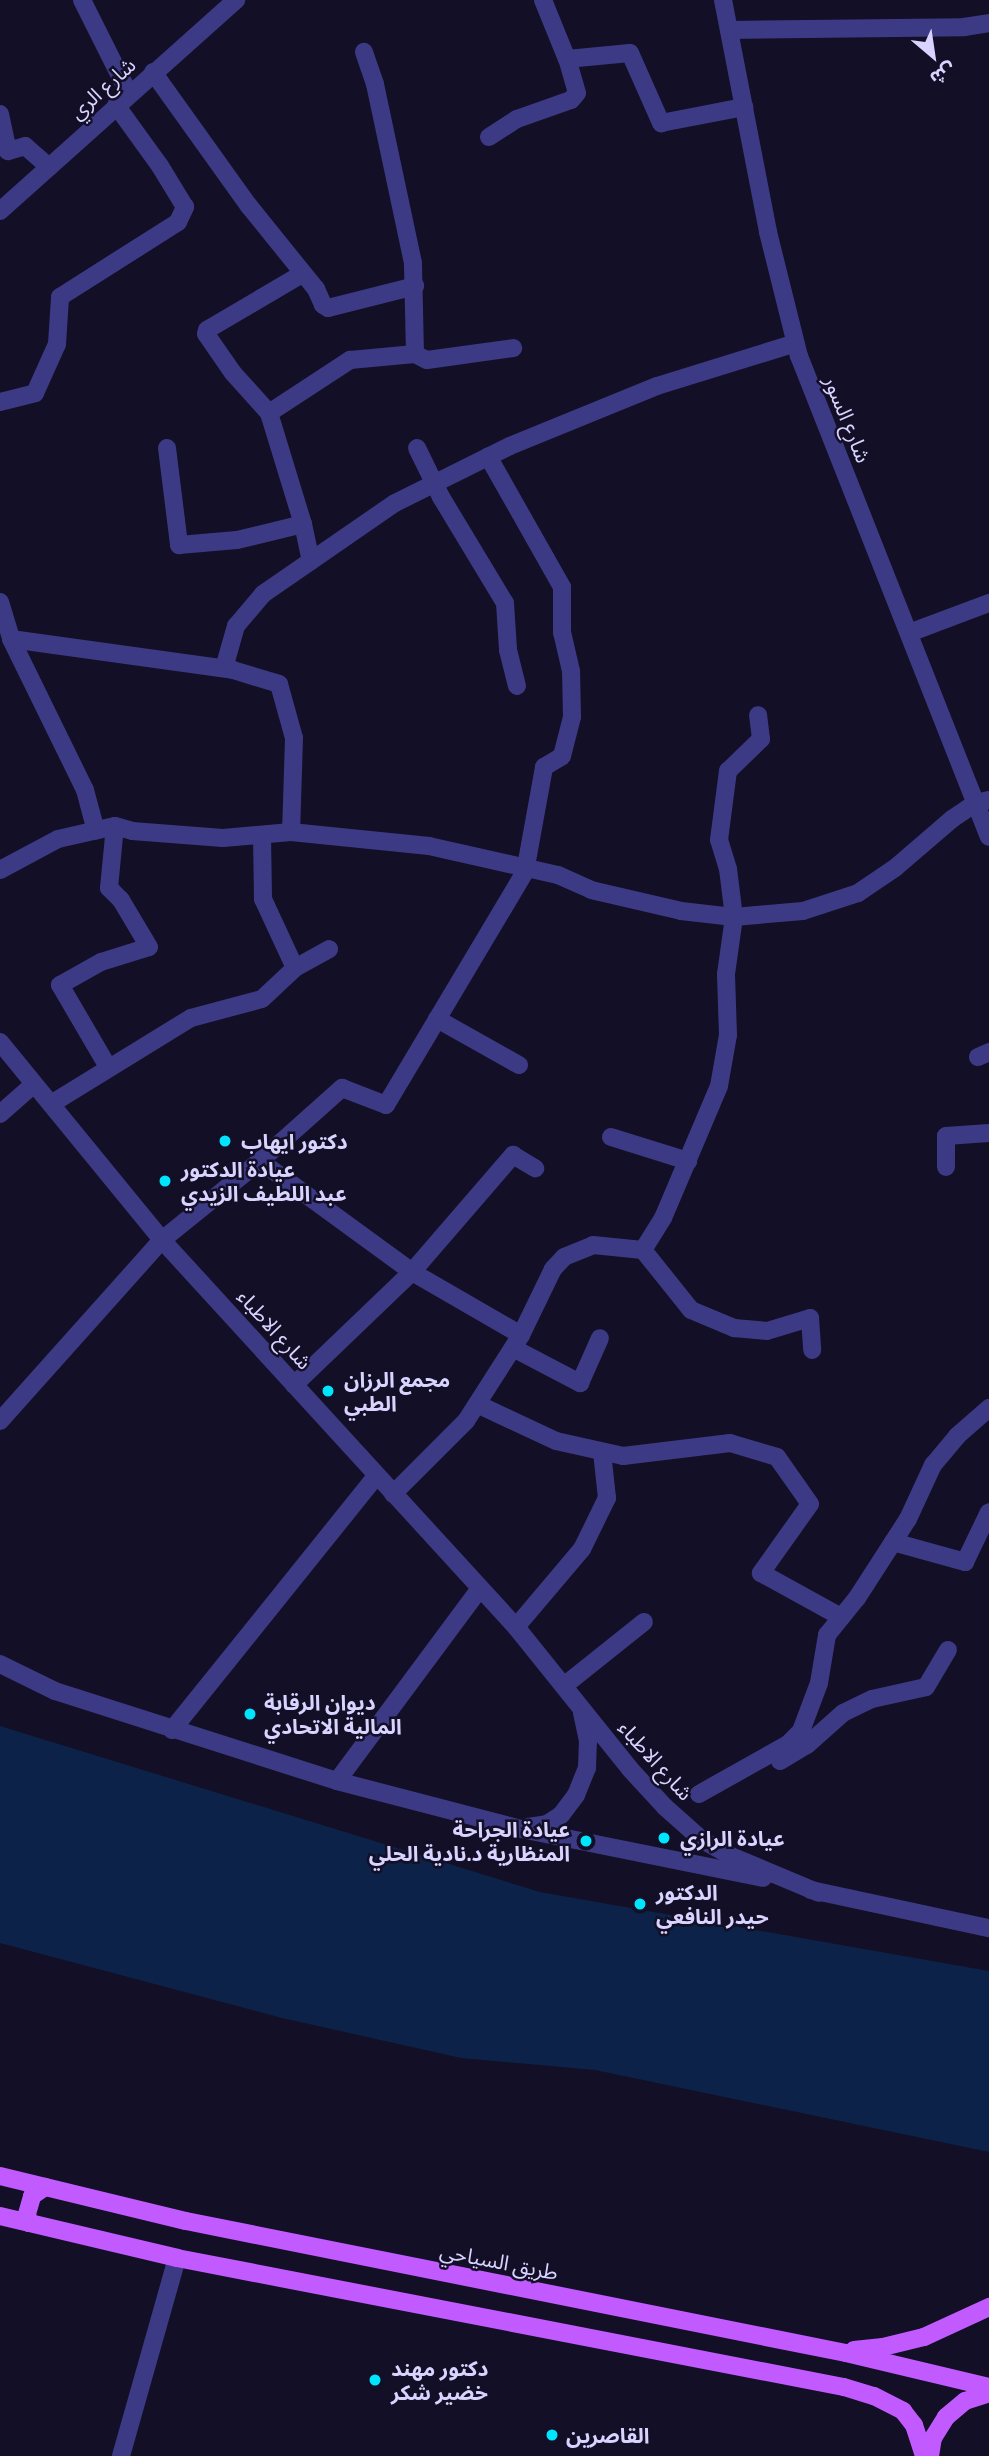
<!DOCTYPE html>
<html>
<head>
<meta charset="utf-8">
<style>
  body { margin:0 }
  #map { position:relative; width:989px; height:2456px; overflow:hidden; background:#130f26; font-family:"Exo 2","Noto Sans Arabic",sans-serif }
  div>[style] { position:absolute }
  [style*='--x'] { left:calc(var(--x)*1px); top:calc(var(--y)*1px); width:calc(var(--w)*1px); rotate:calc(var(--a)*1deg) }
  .water>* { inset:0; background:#0c2248 }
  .minor>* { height:18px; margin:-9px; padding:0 9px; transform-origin:9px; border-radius:9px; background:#3d3a85 }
  .major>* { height:18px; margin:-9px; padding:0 9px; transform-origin:9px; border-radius:9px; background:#c25bff }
  .dots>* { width:19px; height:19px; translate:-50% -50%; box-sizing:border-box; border:4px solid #130f26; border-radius:50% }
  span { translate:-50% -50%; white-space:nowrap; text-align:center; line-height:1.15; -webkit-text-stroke:5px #130f26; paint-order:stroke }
  .street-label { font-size:21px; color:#d9d4ff }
  .poi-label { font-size:21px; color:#d9d4ff; font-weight:700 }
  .left { translate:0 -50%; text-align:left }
  .right { translate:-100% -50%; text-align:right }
  .north { position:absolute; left:898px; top:21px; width:70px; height:70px; -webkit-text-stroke:5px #130f26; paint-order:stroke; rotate:151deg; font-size:19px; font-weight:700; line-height:28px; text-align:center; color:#d9d4ff }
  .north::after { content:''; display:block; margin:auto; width:24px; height:32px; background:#d9d4ff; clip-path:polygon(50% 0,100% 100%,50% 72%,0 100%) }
</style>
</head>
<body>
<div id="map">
  <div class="water">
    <i style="clip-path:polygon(0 1726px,540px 1892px,989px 1971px,989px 2152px,595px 2070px,461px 2058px,282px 2018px,0 1943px)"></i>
  </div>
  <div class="minor">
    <i style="--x:82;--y:0;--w:105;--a:63.4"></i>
    <i style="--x:543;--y:0;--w:64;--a:67.9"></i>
    <i style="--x:567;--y:59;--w:63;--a:-5.4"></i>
    <i style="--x:630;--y:53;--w:77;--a:66.1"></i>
    <i style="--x:661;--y:123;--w:85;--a:-10.9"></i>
    <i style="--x:723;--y:0;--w:236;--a:79"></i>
    <i style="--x:768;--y:232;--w:128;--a:76"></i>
    <i style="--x:799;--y:356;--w:517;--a:68.45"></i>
    <i style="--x:729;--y:30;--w:235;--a:-0.7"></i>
    <i style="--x:964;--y:27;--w:25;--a:-9"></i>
    <i style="--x:153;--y:72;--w:165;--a:54.4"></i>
    <i style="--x:249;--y:206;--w:107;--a:51.1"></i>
    <i style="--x:316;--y:289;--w:17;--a:66"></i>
    <i style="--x:323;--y:305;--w:6;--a:31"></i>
    <i style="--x:328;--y:308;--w:90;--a:-14.2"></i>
    <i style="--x:0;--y:114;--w:38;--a:78"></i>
    <i style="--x:8;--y:151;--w:18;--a:-16"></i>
    <i style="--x:25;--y:146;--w:32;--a:41"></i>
    <i style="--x:489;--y:137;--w:33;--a:-33"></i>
    <i style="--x:517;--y:119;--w:57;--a:-19.4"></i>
    <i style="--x:571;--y:100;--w:9;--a:-49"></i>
    <i style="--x:577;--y:93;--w:35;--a:-106"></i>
    <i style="--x:0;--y:211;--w:317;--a:-41.8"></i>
    <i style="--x:302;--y:274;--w:110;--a:149.5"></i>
    <i style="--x:207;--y:330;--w:4;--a:104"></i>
    <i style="--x:206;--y:334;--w:47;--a:55.3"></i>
    <i style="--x:233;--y:373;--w:54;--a:48"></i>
    <i style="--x:269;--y:413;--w:116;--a:73"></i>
    <i style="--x:303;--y:524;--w:38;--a:78"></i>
    <i style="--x:415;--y:354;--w:13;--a:27"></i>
    <i style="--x:427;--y:360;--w:87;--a:-7.9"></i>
    <i style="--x:0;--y:402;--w:36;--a:-14"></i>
    <i style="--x:35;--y:393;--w:54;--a:-65.8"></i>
    <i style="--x:57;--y:344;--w:47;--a:-86.3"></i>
    <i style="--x:60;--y:297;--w:140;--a:-32.4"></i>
    <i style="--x:178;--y:222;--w:17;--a:-65"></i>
    <i style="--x:185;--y:207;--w:48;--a:-121.4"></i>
    <i style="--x:160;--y:166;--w:75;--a:-125.8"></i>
    <i style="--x:269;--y:413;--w:97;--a:-33.2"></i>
    <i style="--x:350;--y:360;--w:65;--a:-5.3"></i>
    <i style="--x:415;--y:354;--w:91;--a:-91.3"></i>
    <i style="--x:413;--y:263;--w:183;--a:-102"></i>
    <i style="--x:375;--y:84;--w:34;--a:-109"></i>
    <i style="--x:167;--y:448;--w:98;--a:82.9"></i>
    <i style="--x:179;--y:545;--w:58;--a:-4.9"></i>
    <i style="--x:237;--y:540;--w:68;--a:-13.6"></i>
    <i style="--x:417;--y:448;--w:55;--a:63.9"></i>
    <i style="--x:441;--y:497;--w:124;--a:58.9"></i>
    <i style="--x:505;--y:603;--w:47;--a:86.3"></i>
    <i style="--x:508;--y:650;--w:37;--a:76"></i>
    <i style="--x:0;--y:602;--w:39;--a:73"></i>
    <i style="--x:11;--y:639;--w:168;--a:63.9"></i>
    <i style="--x:85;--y:790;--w:42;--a:75"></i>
    <i style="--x:909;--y:633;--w:85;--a:-20.6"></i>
    <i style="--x:11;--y:639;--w:224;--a:7.9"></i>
    <i style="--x:233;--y:670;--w:48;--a:16.9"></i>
    <i style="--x:279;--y:684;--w:56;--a:74.5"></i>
    <i style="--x:294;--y:738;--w:94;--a:91.8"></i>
    <i style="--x:224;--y:668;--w:44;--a:-74.1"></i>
    <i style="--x:236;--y:626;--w:42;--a:-49.8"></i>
    <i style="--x:263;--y:594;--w:160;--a:-34.6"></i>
    <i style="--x:395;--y:503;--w:128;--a:-26.4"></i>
    <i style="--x:510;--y:446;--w:159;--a:-22.2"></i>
    <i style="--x:657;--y:386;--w:145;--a:-17.2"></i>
    <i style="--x:262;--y:835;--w:64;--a:89.1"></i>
    <i style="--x:263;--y:899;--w:76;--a:65.1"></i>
    <i style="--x:0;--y:870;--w:66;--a:-28.1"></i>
    <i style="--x:58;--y:839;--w:58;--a:-12.8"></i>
    <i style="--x:115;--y:826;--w:18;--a:16"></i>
    <i style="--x:132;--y:831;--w:91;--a:4.4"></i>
    <i style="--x:223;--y:838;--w:68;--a:-5"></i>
    <i style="--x:291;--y:832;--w:139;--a:5.8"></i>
    <i style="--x:429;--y:846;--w:132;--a:12.7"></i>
    <i style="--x:558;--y:875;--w:36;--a:24"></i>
    <i style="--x:591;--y:890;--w:92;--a:13.1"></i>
    <i style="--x:681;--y:911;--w:53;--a:6.5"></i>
    <i style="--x:734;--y:917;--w:69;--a:-5"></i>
    <i style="--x:803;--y:911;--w:58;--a:-18.1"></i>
    <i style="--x:858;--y:893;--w:45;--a:-34"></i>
    <i style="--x:895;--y:868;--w:75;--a:-40.7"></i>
    <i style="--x:952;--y:819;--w:29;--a:-34"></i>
    <i style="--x:976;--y:803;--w:13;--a:-13"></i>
    <i style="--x:437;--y:1019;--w:94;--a:29.3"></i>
    <i style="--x:0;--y:1042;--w:256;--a:50.7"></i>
    <i style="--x:162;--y:1240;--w:524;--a:47.55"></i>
    <i style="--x:516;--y:1627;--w:182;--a:51.2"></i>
    <i style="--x:630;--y:1769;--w:52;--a:47.4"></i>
    <i style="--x:665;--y:1807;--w:50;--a:41.7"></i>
    <i style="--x:702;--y:1840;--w:33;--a:29"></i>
    <i style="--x:731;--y:1856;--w:95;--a:22.8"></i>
    <i style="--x:978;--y:1057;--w:12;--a:-24"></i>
    <i style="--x:108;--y:1067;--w:95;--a:-120.3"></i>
    <i style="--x:60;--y:985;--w:47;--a:-29.3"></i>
    <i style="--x:101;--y:962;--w:50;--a:-17.4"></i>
    <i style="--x:149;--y:947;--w:55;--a:-120.8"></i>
    <i style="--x:121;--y:900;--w:17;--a:-135"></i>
    <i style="--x:109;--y:888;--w:62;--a:-84.5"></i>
    <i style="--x:51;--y:1104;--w:164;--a:-31.6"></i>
    <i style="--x:191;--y:1018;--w:73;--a:-15"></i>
    <i style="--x:262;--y:999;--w:45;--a:-43.2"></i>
    <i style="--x:295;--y:968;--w:39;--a:-29"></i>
    <i style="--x:0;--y:1114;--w:45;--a:-41.4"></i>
    <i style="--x:611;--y:1137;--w:81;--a:17.3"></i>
    <i style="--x:260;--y:1161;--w:188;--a:36.1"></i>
    <i style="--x:412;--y:1272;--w:126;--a:30"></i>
    <i style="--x:946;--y:1167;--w:31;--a:-90"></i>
    <i style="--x:946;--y:1136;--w:43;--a:-4"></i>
    <i style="--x:643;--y:1250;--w:77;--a:51.3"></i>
    <i style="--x:691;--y:1310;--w:47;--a:22.7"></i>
    <i style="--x:734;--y:1328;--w:33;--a:5"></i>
    <i style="--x:767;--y:1331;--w:45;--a:-16.8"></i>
    <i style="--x:810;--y:1318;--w:32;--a:86"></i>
    <i style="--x:513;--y:1348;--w:76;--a:27.6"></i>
    <i style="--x:580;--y:1383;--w:49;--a:-66"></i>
    <i style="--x:294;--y:1385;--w:163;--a:-43.8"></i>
    <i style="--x:412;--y:1272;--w:155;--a:-49.2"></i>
    <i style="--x:513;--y:1155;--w:26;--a:31"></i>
    <i style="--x:477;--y:1404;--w:87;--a:25.1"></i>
    <i style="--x:556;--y:1441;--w:69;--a:12.6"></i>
    <i style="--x:623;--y:1456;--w:108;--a:-6.9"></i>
    <i style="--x:730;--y:1443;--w:49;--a:16.6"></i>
    <i style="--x:777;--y:1457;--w:57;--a:54.9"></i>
    <i style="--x:810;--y:1504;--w:85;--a:125.4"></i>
    <i style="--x:761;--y:1573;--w:91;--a:28.8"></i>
    <i style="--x:0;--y:1421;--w:243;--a:-48.2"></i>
    <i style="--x:162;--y:1240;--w:126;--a:-38.9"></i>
    <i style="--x:260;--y:1161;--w:110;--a:-41.7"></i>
    <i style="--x:342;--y:1088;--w:47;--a:21.1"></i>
    <i style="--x:386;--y:1105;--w:271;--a:-59.2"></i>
    <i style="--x:525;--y:872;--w:107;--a:-79.7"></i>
    <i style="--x:544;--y:767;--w:21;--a:-31"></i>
    <i style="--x:562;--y:756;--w:40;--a:-75.6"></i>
    <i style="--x:572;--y:717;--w:46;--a:-91.2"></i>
    <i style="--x:571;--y:671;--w:39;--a:-103"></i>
    <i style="--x:562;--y:633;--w:46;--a:-90"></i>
    <i style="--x:562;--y:587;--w:150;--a:-119.5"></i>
    <i style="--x:393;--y:1494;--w:103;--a:-45"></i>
    <i style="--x:466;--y:1421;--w:102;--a:-57.4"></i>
    <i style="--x:521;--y:1335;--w:73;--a:-64.1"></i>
    <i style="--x:553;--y:1269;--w:16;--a:-47"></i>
    <i style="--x:564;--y:1257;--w:31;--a:-22"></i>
    <i style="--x:593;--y:1245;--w:50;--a:5.7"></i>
    <i style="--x:643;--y:1250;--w:38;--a:-58"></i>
    <i style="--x:663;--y:1218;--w:143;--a:-67"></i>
    <i style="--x:719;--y:1086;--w:52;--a:-80"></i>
    <i style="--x:728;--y:1035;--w:61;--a:-91.9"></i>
    <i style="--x:726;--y:974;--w:58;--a:-82"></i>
    <i style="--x:734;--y:917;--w:48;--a:-97.1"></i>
    <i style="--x:728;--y:869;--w:30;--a:-107"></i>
    <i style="--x:719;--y:840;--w:70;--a:-82.6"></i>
    <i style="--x:728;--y:771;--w:46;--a:-44.1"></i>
    <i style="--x:761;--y:739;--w:24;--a:-97"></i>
    <i style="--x:893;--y:1542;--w:75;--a:15.5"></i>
    <i style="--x:965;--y:1562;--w:55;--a:-64.4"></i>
    <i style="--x:516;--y:1627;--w:102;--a:-49.8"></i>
    <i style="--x:582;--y:1549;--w:57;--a:-63.9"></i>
    <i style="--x:607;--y:1498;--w:46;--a:-96.2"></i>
    <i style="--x:0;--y:1664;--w:61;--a:26.1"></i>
    <i style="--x:55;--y:1691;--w:296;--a:17.7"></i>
    <i style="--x:337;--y:1781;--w:190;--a:14.6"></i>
    <i style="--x:521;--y:1829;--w:247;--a:11.4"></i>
    <i style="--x:565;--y:1685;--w:101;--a:-38.6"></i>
    <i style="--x:172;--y:1730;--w:326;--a:-51.2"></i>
    <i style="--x:780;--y:1761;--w:31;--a:-31"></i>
    <i style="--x:807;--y:1745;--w:48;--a:-41.6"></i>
    <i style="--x:843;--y:1713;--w:32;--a:-26"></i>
    <i style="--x:872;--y:1699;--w:55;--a:-12.5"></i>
    <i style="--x:926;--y:1687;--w:43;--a:-59.3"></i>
    <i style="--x:337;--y:1781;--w:238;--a:-53.4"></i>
    <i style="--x:699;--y:1794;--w:102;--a:-29.3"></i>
    <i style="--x:788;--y:1744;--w:18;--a:-45"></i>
    <i style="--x:801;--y:1731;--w:51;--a:-69.4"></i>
    <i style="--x:819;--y:1683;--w:49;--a:-80.5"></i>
    <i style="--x:827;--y:1635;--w:48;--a:-51"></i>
    <i style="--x:857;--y:1598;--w:94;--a:-57.2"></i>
    <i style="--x:908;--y:1519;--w:60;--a:-65.2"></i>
    <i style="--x:933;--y:1465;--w:38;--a:-50"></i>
    <i style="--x:957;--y:1436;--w:43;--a:-41.2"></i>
    <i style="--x:528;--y:1827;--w:19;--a:-9"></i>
    <i style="--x:547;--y:1824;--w:17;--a:-33"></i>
    <i style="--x:561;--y:1815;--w:25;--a:-53"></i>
    <i style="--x:576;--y:1795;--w:29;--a:-68"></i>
    <i style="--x:587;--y:1768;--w:27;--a:-88"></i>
    <i style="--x:588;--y:1741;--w:30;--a:-102"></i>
    <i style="--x:811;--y:1890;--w:182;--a:12.1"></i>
    <i style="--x:121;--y:2456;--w:206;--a:-74.2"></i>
  </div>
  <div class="major">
    <i style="--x:0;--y:2176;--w:191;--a:13.6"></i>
    <i style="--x:186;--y:2221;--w:673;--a:11.31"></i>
    <i style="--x:846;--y:2353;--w:147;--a:13.4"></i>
    <i style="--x:0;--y:2216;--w:182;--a:13.3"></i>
    <i style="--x:177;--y:2258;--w:679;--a:10.95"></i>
    <i style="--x:844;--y:2387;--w:31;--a:17"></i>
    <i style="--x:874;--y:2396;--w:33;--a:27"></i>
    <i style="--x:903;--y:2411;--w:18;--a:52"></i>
    <i style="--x:914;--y:2425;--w:33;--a:72"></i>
    <i style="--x:29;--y:2223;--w:9;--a:-103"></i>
    <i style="--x:27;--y:2214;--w:19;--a:-74"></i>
    <i style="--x:32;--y:2196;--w:16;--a:-35"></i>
    <i style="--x:854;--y:2350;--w:29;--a:-6"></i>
    <i style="--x:883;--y:2347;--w:42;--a:-13.7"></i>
    <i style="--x:924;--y:2337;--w:72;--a:-24.8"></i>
    <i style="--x:930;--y:2456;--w:18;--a:-81"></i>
    <i style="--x:933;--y:2438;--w:25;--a:-58"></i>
    <i style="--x:946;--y:2417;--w:25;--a:-40"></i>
    <i style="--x:965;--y:2401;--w:25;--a:-18"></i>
  </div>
  <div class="dots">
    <i style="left:225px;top:1141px;background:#00e5ff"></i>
    <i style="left:165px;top:1181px;background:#00e5ff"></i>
    <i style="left:328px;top:1391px;background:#00e5ff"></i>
    <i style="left:250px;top:1714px;background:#00e5ff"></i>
    <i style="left:664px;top:1838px;background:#00e5ff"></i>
    <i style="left:586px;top:1841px;background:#00e5ff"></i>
    <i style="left:640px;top:1904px;background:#00e5ff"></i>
    <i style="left:375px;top:2380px;background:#00e5ff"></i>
    <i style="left:552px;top:2435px;background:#00e5ff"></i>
  </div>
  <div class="street-label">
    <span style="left:102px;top:88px;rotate:-42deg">شارع الري</span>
    <span style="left:848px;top:419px;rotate:68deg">شارع السور</span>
    <span style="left:275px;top:1329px;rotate:48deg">شارع الاطباء</span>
    <span style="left:656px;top:1760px;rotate:48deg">شارع الاطباء</span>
    <span style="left:499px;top:2261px;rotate:11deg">طريق السياحي</span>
  </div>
  <div class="poi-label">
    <span class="left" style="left:241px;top:1141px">دكتور ايهاب</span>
    <span class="left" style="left:181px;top:1181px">عيادة الدكتور<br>عبد اللطيف الزيدي</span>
    <span class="left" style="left:344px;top:1391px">مجمع الرزان<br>الطبي</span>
    <span class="left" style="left:264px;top:1714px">ديوان الرقابة<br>المالية الاتحادي</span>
    <span class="right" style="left:570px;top:1841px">عيادة الجراحة<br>المنظارية د.نادية الحلي</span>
    <span class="left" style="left:680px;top:1838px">عيادة الرازي</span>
    <span class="left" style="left:656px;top:1904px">الدكتور<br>حيدر النافعي</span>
    <span class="left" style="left:391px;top:2380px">دكتور مهند<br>خضير شكر</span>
    <span class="left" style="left:566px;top:2435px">القاصرين</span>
  </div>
  <div class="north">ش</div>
</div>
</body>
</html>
